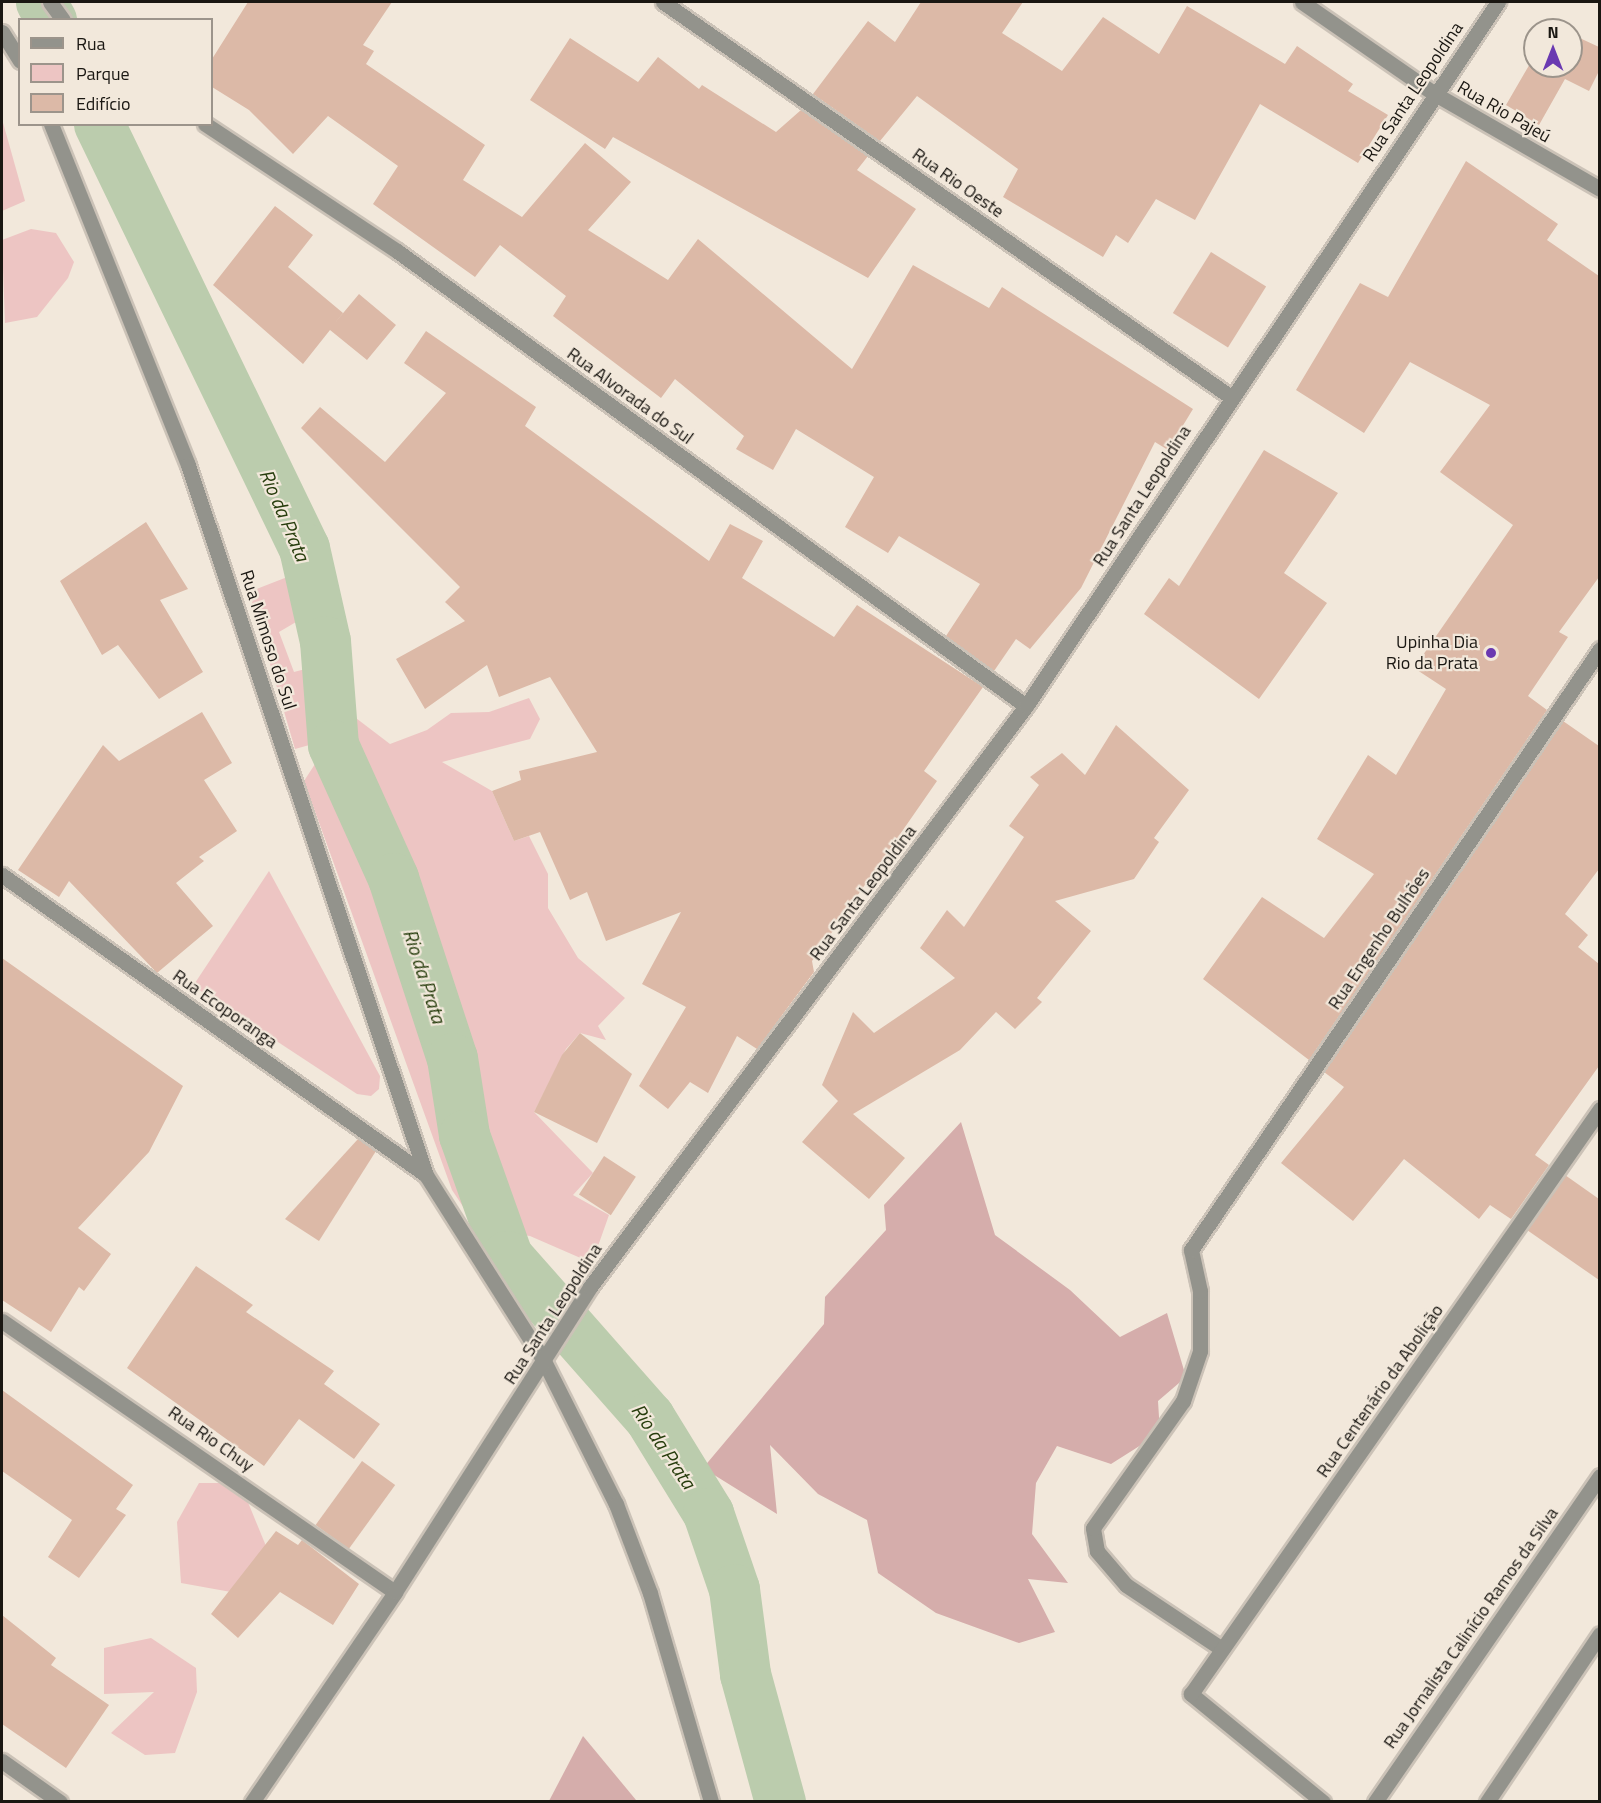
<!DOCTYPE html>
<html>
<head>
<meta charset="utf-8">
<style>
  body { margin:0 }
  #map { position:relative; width:1601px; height:1803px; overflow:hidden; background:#f2e8db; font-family:"Titillium Web",sans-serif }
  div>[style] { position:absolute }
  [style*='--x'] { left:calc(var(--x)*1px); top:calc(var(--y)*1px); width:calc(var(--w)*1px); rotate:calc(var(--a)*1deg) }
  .green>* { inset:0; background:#edc5c3 }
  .forest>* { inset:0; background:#d5adab }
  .canal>* { height:51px; margin:-25.5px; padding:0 25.5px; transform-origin:25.5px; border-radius:25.5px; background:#bbccad }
  .building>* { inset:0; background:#dcb9a7; transform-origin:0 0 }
  .roads { filter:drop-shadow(2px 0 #cbc2b7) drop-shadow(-2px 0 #cbc2b7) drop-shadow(0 2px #cbc2b7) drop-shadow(0 -2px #cbc2b7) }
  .lane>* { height:15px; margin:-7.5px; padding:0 7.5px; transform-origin:7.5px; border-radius:7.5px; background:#93938c }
  .street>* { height:15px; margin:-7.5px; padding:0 7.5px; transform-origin:7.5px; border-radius:7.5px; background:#93938c }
  .dots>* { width:16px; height:16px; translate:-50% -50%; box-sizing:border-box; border:3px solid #f2e8db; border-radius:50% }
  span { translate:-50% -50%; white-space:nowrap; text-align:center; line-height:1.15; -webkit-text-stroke:4.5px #f2e8db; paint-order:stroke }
  .street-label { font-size:18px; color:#1a1712 }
  .poi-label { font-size:18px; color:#1a1712 }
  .right { translate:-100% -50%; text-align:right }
  .water-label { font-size:20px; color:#273d0d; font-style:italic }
  .frame { position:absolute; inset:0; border:3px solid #1a1712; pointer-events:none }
  .legend { position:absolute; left:18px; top:18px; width:195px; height:108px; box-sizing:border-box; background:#f2e8db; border:2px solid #9c948b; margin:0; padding:8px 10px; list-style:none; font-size:18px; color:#1a1712 }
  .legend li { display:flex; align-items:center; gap:12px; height:30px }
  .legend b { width:30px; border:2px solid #9c948b }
  .north { position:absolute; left:1523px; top:18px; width:60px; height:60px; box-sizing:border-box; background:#f2e8db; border:2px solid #9c948b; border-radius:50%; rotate:0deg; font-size:16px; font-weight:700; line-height:24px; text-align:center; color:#1a1712 }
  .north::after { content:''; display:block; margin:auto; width:21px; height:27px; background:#6a39b1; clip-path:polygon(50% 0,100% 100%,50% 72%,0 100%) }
</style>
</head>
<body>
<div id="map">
  <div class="green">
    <i style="clip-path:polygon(2px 119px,25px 201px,2px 211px)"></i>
    <i style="clip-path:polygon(31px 229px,56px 233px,74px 262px,68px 278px,37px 317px,5px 323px,2px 240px)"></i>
    <i style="clip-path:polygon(295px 574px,308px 615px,279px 632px,294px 672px,339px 660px,348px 712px,390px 744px,427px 730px,451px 713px,489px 712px,529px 698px,540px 719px,530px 739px,442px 762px,492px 791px,514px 841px,529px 836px,548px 874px,548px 908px,578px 958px,625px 998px,598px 1026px,606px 1040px,580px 1033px,566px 1049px,534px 1112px,593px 1173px,573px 1195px,609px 1215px,592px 1263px,530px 1236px,478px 1229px,452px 1190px,304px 781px,317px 761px,313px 744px,295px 749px,249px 592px)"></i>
    <i style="clip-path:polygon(269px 871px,380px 1076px,379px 1089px,371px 1096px,357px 1094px,193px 986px)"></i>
    <i style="clip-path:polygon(199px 1483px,240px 1483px,266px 1546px,231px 1592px,181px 1583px,177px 1522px)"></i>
    <i style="clip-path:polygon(151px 1638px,196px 1668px,197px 1692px,175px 1753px,145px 1755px,111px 1733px,154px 1692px,104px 1694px,104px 1648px)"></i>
  </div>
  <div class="forest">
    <i style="clip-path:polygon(961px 1122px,995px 1235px,1070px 1290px,1120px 1337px,1167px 1313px,1186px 1377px,1158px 1401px,1160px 1433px,1111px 1464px,1057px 1446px,1036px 1483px,1032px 1534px,1068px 1583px,1028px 1579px,1055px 1632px,1019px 1643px,936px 1613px,878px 1573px,867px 1520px,818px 1494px,770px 1445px,777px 1514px,703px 1468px,824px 1324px,825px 1297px,886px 1230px,884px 1205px)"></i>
    <i style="clip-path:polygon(583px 1736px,636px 1800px,636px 1801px,549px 1801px)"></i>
  </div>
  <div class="canal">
    <i style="--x:41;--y:2;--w:21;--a:61"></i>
    <i style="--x:99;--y:124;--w:471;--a:64.2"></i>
    <i style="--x:304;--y:548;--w:95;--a:77.3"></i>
    <i style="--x:325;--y:641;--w:104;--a:85.6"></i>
    <i style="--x:333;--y:745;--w:146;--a:65.7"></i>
    <i style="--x:393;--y:878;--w:189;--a:71.9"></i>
    <i style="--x:452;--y:1058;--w:78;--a:81.1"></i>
    <i style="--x:464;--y:1135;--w:128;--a:70.4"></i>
    <i style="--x:507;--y:1256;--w:215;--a:48.6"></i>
    <i style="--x:649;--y:1417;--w:113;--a:58.4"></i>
    <i style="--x:708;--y:1513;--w:80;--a:71.1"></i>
    <i style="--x:734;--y:1589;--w:86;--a:82.6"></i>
    <i style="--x:745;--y:1674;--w:133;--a:74.7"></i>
  </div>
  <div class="building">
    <i style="clip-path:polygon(248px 2px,392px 2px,363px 45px,374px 51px,366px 64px,485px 145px,463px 180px,522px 217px,585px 143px,631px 182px,588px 230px,668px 280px,698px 239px,852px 369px,913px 265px,989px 308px,1002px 287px,1193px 409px,1168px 450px,1155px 442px,1081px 588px,1030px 649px,1016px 639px,994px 671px,946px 636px,980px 584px,899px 536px,888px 553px,845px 527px,874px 477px,796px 429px,773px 470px,736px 449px,744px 436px,675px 379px,661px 398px,553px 316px,566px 296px,500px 245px,475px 277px,373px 204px,398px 166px,328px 116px,293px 154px,249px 110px,212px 87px,212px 59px)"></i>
    <i style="clip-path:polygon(921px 2px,1023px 2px,1002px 33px,1062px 71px,1103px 17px,1159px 54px,1187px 6px,1285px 64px,1297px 46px,1353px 84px,1348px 91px,1388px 115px,1358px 163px,1260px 104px,1195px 220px,1156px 199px,1128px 243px,1116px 235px,1103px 257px,1003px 197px,1018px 169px,917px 96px,880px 141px,813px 94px,868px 21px,895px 42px)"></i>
    <i style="clip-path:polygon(1571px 34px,1599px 47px,1599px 71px,1589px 91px,1565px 79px,1539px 125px,1506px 105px,1535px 55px,1535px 66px,1571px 66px)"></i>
    <i style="clip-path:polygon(570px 38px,638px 82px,658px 57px,699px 89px,702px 85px,776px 132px,801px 110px,868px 156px,857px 170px,916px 209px,868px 278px,613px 137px,605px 149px,530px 100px)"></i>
    <i style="clip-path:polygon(1466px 161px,1558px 224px,1547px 240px,1599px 276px,1599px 577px,1559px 632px,1568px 637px,1528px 696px,1547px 710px,1309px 1060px,1203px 979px,1262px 897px,1324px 938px,1374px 874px,1317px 839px,1368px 755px,1396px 775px,1446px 689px,1414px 668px,1513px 525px,1440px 472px,1490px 405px,1410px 362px,1364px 433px,1296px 390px,1360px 283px,1388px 297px)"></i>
    <i style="clip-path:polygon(275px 206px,313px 235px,288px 267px,343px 313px,334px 324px,359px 294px,396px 325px,367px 360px,330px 330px,303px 364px,213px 285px)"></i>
    <i style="left:1211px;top:252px;width:65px;height:72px;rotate:32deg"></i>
    <i style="clip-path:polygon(426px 331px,536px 407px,525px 426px,709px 561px,730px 524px,763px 541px,742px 578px,834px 637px,857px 605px,983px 687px,924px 771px,937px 781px,812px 961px,814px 972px,757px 1049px,737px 1036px,708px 1093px,690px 1082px,668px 1109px,639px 1086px,686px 1007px,642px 984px,681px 912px,606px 941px,587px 892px,570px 900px,540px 832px,514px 841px,492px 791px,521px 780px,519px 771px,597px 752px,550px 677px,499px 697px,487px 665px,425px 709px,396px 659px,465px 621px,445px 602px,460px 587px,301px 428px,320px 407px,385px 462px,446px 393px,404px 363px)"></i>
    <i style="clip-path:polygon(1264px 450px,1338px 493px,1284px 573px,1327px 603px,1259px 699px,1144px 614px,1169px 578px,1179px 586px)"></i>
    <i style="clip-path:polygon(146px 522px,188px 589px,160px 600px,203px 672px,159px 699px,118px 645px,102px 655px,60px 581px)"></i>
    <i style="clip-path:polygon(202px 712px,232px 763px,204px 780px,237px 831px,199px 857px,204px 861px,176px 883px,213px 926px,157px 973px,69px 881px,59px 897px,18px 870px,103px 745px,119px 761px)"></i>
    <i style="clip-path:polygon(1563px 721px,1599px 746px,1599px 869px,1565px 914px,1588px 935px,1578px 947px,1599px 964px,1599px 1066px,1535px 1155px,1549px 1165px,1511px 1219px,1490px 1205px,1479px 1219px,1404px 1159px,1353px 1221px,1281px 1163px,1344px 1087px,1324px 1072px)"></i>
    <i style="clip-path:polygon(1116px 725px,1189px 790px,1154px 838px,1159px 842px,1134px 879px,1055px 901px,1091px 931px,1037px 998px,1042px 1002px,1015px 1029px,996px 1012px,960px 1050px,853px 1114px,905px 1158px,869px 1199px,802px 1142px,838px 1101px,822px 1085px,853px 1012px,874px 1033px,955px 978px,920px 948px,947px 910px,964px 927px,1024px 837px,1009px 826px,1039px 785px,1030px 777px,1062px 753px,1085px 775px)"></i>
    <i style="clip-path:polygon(2px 958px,183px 1086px,149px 1152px,78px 1228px,111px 1254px,84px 1291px,79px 1287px,51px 1332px,2px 1300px)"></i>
    <i style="clip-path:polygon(580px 1033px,632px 1074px,597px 1143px,534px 1112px,562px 1055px)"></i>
    <i style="clip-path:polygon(358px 1139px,376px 1151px,319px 1241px,285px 1219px)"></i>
    <i style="left:604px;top:1156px;width:38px;height:46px;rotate:33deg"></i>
    <i style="clip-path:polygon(1565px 1175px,1599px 1199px,1599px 1280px,1527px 1230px)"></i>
    <i style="clip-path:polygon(196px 1266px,253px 1305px,246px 1312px,334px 1371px,324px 1384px,380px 1424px,354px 1459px,299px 1419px,264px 1466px,127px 1368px)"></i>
    <i style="clip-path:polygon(2px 1390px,133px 1485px,116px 1509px,126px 1515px,79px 1578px,48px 1557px,72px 1520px,2px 1471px)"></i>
    <i style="left:362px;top:1461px;width:41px;height:79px;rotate:36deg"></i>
    <i style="clip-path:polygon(276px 1531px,298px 1545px,302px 1540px,359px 1584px,333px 1625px,280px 1592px,238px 1638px,211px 1614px)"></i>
    <i style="clip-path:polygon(2px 1615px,56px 1658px,51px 1665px,109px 1705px,66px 1768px,2px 1724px)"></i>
  </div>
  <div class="roads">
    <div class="lane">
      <i style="--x:1487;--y:1802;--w:202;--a:-56.1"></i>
    </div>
    <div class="street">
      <i style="--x:50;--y:2;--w:22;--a:54"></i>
      <i style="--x:663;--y:2;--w:692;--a:34.82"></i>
      <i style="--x:1302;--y:2;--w:162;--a:34.7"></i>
      <i style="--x:1435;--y:94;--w:190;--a:29.9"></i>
      <i style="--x:2;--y:32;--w:34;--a:58"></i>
      <i style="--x:51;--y:124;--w:367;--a:68.1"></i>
      <i style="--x:188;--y:465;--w:749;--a:71.47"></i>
      <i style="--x:426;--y:1175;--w:220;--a:57.6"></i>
      <i style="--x:544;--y:1361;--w:160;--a:63.3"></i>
      <i style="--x:616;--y:1504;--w:95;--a:69.1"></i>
      <i style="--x:650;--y:1593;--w:218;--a:73.7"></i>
      <i style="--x:205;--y:124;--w:230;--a:33.5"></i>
      <i style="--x:397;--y:251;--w:776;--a:35.88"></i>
      <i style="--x:2;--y:875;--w:519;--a:35.28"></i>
      <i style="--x:2;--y:1321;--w:477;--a:34.6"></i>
      <i style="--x:1222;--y:1649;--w:115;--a:-146.3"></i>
      <i style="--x:1126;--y:1585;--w:45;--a:-130.5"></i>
      <i style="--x:1097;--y:1551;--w:23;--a:-100"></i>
      <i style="--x:1093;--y:1528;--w:156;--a:-54.7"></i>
      <i style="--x:1183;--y:1401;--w:53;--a:-71.2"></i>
      <i style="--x:1200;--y:1351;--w:60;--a:-90"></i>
      <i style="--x:1200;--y:1291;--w:42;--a:-102.4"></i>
      <i style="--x:1191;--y:1250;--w:727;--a:-55.76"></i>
      <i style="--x:2;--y:1761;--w:71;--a:35.3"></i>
      <i style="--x:252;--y:1802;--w:254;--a:-55.7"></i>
      <i style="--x:395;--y:1592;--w:362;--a:-57.4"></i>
      <i style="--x:590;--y:1287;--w:726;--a:-53.11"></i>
      <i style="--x:1026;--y:706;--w:848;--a:-56.16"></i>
      <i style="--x:1323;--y:1802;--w:171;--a:-140.7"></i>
      <i style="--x:1191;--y:1694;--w:714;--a:-55.04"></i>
      <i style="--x:1375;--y:1802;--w:396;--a:-55.4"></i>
    </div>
  </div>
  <div class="dots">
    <i style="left:1491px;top:653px;background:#6a39b1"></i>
  </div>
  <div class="street-label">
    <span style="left:1413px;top:92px;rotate:-56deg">Rua Santa Leopoldina</span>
    <span style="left:1504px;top:112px;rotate:30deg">Rua Rio Pajeú</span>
    <span style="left:958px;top:183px;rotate:35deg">Rua Rio Oeste</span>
    <span style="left:630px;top:396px;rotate:36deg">Rua Alvorada do Sul</span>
    <span style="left:1142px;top:496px;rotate:-57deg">Rua Santa Leopoldina</span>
    <span style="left:268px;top:640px;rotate:72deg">Rua Mimoso do Sul</span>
    <span style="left:863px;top:893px;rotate:-53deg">Rua Santa Leopoldina</span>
    <span style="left:1379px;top:939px;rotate:-56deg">Rua Engenho Bulhões</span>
    <span style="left:225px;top:1009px;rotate:35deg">Rua Ecoporanga</span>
    <span style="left:553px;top:1314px;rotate:-57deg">Rua Santa Leopoldina</span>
    <span style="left:1380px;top:1391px;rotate:-55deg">Rua Centenário da Abolição</span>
    <span style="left:211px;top:1439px;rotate:35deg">Rua Rio Chuy</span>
    <span style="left:1471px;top:1628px;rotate:-55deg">Rua Jornalista Calinício Ramos da Silva</span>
  </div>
  <div class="poi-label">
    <span class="right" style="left:1478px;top:653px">Upinha Dia<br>Rio da Prata</span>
  </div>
  <div class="water-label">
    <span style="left:285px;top:515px;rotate:67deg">Rio da Prata</span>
    <span style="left:425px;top:976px;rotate:72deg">Rio da Prata</span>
    <span style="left:664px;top:1446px;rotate:56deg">Rio da Prata</span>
  </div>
  <div class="frame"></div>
  <ul class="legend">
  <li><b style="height:8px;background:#93938c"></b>Rua</li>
  <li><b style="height:16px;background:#edc5c3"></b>Parque</li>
  <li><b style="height:16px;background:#dcb9a7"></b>Edifício</li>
  </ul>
  <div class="north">N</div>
</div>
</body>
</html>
